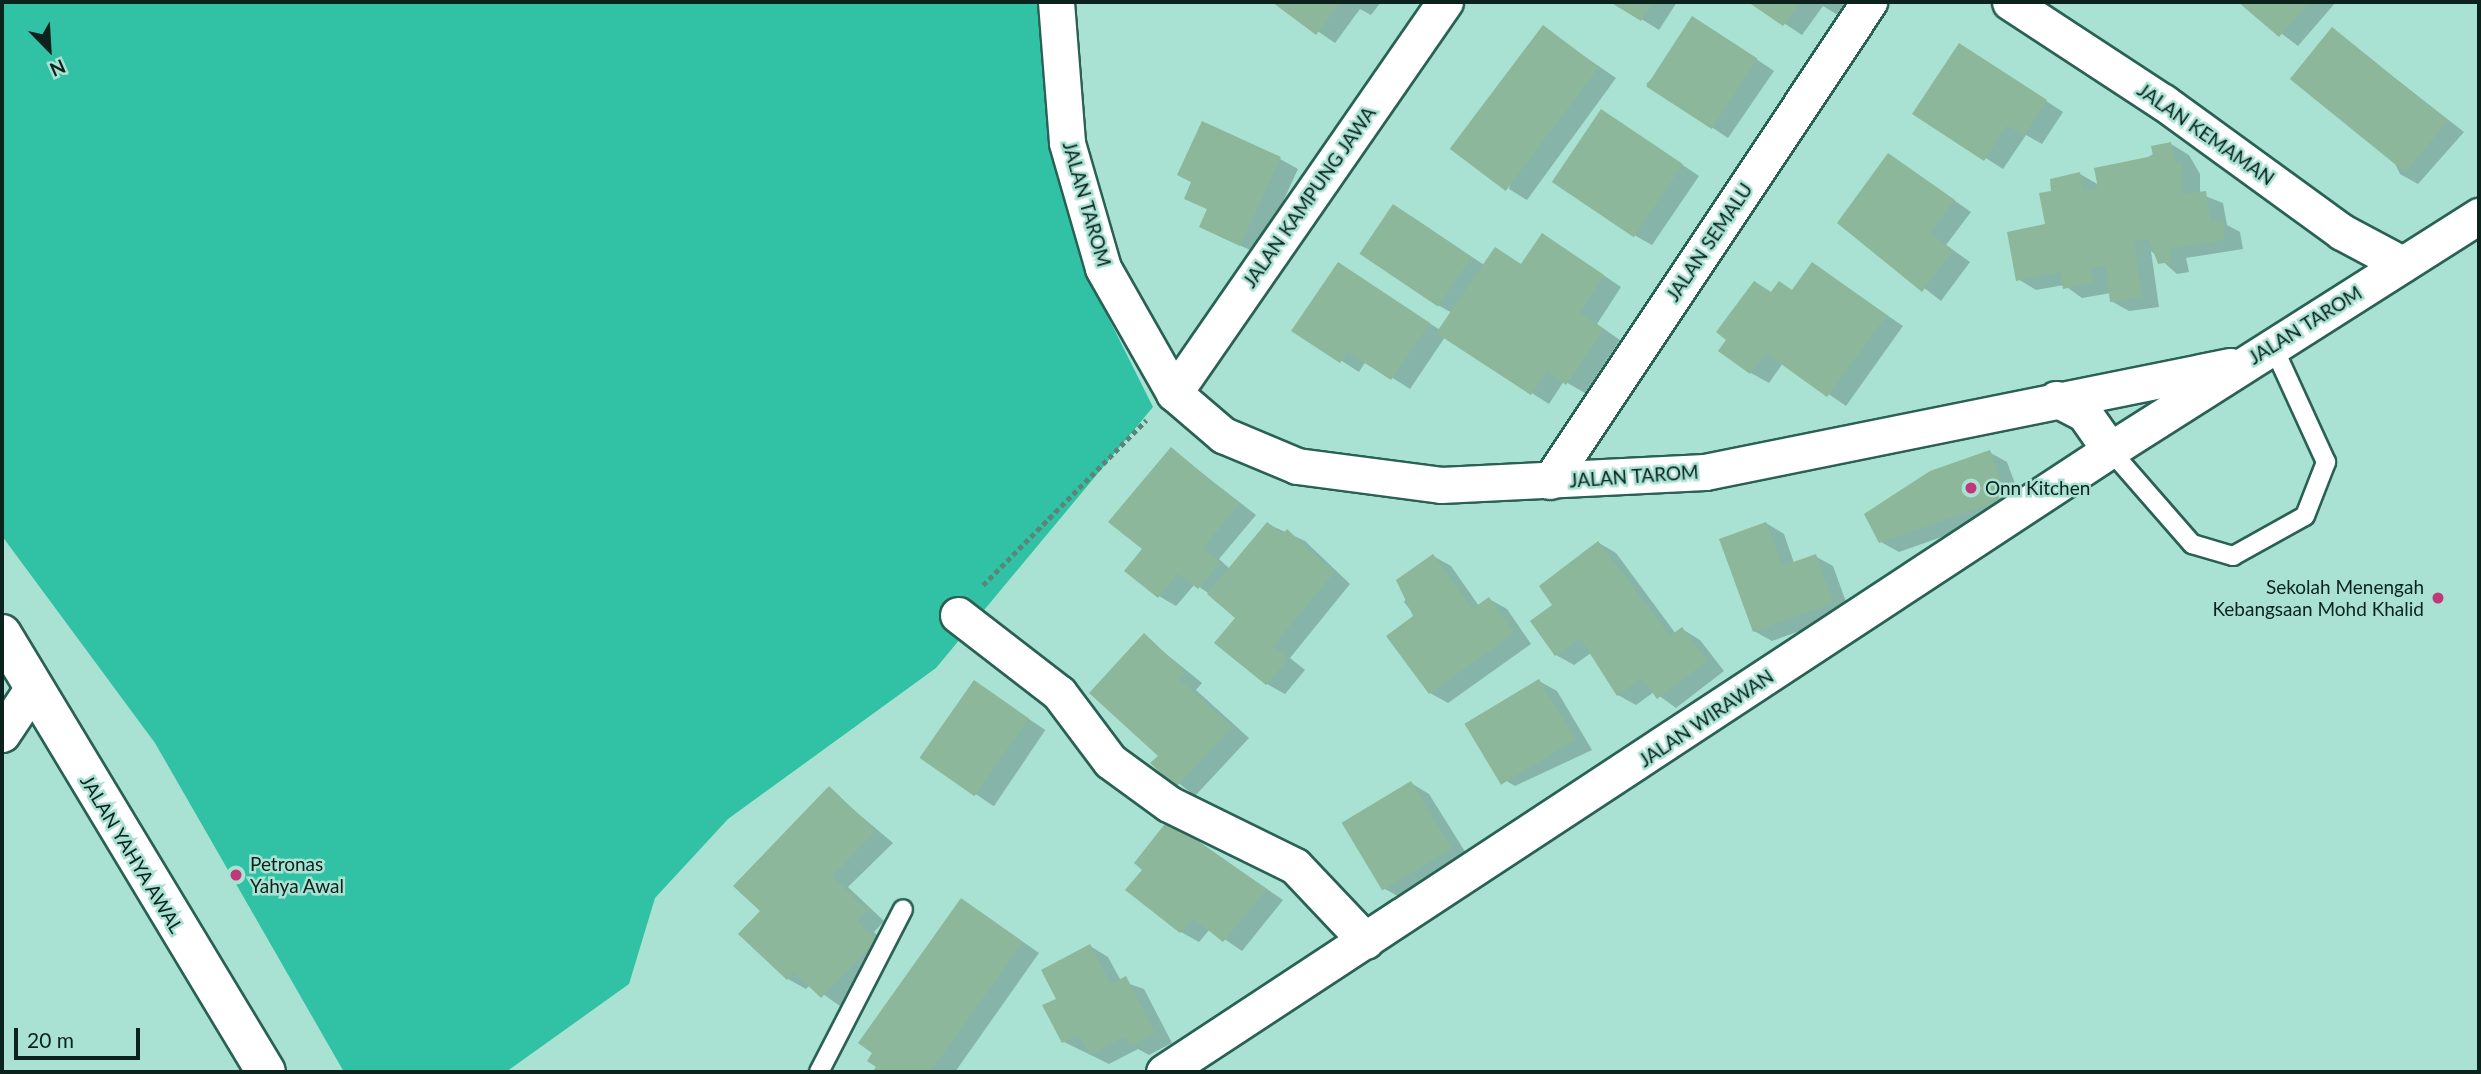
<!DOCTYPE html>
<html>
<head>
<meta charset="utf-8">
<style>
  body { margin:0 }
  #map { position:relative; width:2481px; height:1074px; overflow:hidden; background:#a9e2d2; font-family:Lato,sans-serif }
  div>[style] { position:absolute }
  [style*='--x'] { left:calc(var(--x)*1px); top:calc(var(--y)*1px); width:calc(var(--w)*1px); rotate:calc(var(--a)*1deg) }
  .forest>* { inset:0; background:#31c1a4 }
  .shadow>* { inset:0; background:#0003; transform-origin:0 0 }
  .building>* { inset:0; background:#8cb79b; transform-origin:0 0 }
  .path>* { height:4.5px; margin-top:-2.25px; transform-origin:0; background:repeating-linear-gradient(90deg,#5c857a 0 5px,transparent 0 8.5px) }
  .roads { filter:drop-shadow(2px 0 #2a6154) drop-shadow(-2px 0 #2a6154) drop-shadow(0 2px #2a6154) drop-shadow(0 -2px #2a6154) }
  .lane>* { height:18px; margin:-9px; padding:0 9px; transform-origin:9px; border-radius:9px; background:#fff }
  .street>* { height:35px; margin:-17.5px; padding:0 17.5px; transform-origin:17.5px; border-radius:17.5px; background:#fff }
  .secondary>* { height:38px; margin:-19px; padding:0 19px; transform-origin:19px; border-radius:19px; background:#fff }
  .dots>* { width:19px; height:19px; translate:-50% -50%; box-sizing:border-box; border:4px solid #a9e2d2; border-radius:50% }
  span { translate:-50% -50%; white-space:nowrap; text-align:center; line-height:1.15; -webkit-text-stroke:5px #a9e2d2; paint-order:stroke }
  .street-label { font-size:19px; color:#0b221d }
  .poi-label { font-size:19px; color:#0b221d }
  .left { translate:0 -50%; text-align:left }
  .right { translate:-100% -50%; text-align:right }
  .frame { position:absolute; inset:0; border:4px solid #0b221d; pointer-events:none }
  .north { position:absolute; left:14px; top:14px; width:70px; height:70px; -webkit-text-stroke:5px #a9e2d2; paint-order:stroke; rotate:156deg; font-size:19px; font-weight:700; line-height:28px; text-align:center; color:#0b221d }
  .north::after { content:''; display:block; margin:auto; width:24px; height:32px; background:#0b221d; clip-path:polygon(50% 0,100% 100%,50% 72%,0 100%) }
  .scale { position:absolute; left:14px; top:1028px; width:126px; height:32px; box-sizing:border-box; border:4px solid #0b221d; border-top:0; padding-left:9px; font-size:21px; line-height:24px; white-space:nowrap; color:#0b221d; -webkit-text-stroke:5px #a9e2d2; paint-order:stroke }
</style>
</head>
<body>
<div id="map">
  <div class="forest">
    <i style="clip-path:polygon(2px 2px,1048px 2px,1053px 131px,1101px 303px,1153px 407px,936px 668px,728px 819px,655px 898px,629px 984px,506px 1072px,344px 1072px,155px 743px,2px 536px)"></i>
  </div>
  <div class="shadow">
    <i style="clip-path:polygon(1275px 2px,1381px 2px,1371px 15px,1360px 9px,1335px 43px)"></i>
    <i style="clip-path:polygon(1614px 2px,1677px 2px,1659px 30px)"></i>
    <i style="clip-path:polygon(1752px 2px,1852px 2px,1841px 17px,1823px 6px,1802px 35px)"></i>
    <i style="clip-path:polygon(2240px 2px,2336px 2px,2298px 46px)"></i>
    <i style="clip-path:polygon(1543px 28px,1616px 78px,1527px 200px,1509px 189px)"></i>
    <i style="clip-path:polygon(1710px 28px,1774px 71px,1728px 138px,1646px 84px)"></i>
    <i style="clip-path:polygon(2332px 29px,2464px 132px,2418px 184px,2400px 174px)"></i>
    <i style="clip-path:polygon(1977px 56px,2063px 112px,2042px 144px,2026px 135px,2003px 169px,1915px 113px)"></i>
    <i style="clip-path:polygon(1619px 122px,1699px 176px,1652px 245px,1634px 235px)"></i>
    <i style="clip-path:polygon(2171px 144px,2189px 155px,2200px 174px,2200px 194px,2223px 203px,2227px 225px,2240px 232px,2243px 249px,2186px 258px,2189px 272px,2177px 274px,2151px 251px,2159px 307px,2129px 311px,2111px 301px,2111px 293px,2082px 298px,2064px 285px,2036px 290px,2018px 279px,2048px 226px,2053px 192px,2080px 174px,2099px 185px)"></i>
    <i style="clip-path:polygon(1889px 155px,1971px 212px,1946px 245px,1970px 262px,1941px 301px,1839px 222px)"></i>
    <i style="clip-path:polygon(1280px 159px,1298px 169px,1259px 254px,1219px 236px,1209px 210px,1187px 198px)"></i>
    <i style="clip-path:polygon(1411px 216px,1484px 265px,1522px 265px,1560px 246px,1621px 287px,1597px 324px,1620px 340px,1585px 393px,1564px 381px,1549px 404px,1445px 337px,1410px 389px,1366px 361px,1359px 372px,1294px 330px,1356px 275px,1440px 330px,1452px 313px,1438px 305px)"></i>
    <i style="clip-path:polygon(1812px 264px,1903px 326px,1846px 406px,1783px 363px,1769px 383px,1751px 373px,1729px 340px,1772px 293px,1793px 291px)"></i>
    <i style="clip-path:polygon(1171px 449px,1256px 515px,1219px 559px,1230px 569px,1268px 524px,1305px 541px,1350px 584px,1290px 658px,1305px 670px,1285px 694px,1267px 684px,1238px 617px,1211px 595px,1195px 584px,1176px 606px,1159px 596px,1144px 549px)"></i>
    <i style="clip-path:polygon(1989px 452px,2007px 462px,2024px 508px,1899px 552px,1881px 542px)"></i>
    <i style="clip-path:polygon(1766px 523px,1784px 534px,1794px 563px,1815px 556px,1833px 566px,1850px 613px,1772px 641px,1754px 631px)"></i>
    <i style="clip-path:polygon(1599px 543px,1616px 553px,1676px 634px,1682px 629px,1700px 640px,1724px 671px,1676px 708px,1654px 692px,1636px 705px,1618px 695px,1591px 653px,1574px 665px,1556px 655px,1532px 622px,1555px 605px)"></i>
    <i style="clip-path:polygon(1433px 556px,1451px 566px,1479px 606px,1489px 599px,1507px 609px,1531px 644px,1448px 703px,1430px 693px,1415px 616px,1404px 602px)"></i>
    <i style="clip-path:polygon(1144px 636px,1202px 683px,1196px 690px,1249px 738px,1195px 796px,1153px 763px,1161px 756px)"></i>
    <i style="clip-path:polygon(1539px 681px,1557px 691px,1592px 750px,1515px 786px,1498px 776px)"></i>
    <i style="left:974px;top:682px;width:86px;height:92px;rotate:34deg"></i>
    <i style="clip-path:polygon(1411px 783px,1429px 794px,1469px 858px,1403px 899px,1385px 889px)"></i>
    <i style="clip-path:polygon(829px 789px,893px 843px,848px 887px,884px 921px,874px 932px,894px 951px,840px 1006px,810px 985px,806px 989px,788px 979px,741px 934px,762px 911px)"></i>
    <i style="clip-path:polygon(1168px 822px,1283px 900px,1242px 951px,1210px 929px,1199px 942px,1181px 932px)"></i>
    <i style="clip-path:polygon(979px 911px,1039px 953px,955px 1072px,874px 1072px)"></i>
    <i style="clip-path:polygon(1090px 946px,1108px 957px,1121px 981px,1144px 989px,1172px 1043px,1149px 1055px,1138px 1049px,1109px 1064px,1064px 1042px,1058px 999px)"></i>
  </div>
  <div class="building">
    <i style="clip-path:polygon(1272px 2px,1341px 2px,1316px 35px)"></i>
    <i style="clip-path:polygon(1610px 2px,1653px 2px,1641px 21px)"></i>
    <i style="clip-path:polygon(1748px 2px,1801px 2px,1783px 26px)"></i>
    <i style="clip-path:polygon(2238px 2px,2310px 2px,2279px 37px)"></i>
    <i style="left:1692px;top:16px;width:78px;height:84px;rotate:33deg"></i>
    <i style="left:1543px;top:25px;width:70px;height:155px;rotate:37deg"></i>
    <i style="left:2332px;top:27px;width:149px;height:67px;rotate:39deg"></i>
    <i style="clip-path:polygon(1959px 43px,2047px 100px,2024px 136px,2007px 125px,1984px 161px,1912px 114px)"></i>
    <i style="left:1601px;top:109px;width:99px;height:88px;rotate:34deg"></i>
    <i style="clip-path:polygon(1202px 121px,1281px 157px,1240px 246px,1199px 227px,1207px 209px,1184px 199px,1191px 182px,1177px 175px)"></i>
    <i style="clip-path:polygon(2171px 142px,2175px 163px,2182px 162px,2182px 194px,2206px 191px,2211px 222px,2223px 220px,2225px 240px,2169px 249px,2171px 262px,2158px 264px,2149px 239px,2134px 241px,2142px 297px,2110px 302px,2106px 266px,2091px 268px,2094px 283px,2063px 289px,2060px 272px,2016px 281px,2007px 232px,2045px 224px,2039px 193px,2051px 191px,2050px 179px,2080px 172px,2084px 191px,2098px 188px,2094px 168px,2153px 156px,2151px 146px)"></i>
    <i style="clip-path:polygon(1888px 153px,1955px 200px,1930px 233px,1953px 250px,1922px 292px,1837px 223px)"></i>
    <i style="left:1393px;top:204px;width:95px;height:60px;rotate:34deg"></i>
    <i style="clip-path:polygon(1542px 233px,1604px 275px,1580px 313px,1604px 329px,1566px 385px,1547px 371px,1531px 395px,1436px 333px,1495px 247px,1521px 264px)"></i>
    <i style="clip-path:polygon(1338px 262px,1430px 323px,1391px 380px,1348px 352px,1340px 363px,1291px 331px)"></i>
    <i style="clip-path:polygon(1812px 262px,1887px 315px,1827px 397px,1766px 353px,1750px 374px,1718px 351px,1726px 340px,1716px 332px,1754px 281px,1771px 292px,1779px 281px,1792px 290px)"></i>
    <i style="clip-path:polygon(1171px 447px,1239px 504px,1203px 548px,1220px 563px,1198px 589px,1178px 573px,1158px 598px,1124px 571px,1142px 549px,1108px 522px)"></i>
    <i style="clip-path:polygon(1990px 450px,2007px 498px,1879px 543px,1864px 514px,1930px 471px)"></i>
    <i style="clip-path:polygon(1267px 522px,1283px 534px,1287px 529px,1334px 573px,1273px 646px,1288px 659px,1266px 685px,1214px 643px,1235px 618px,1207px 594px)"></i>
    <i style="clip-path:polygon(1766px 522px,1782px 566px,1816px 554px,1833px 603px,1753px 632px,1719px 539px)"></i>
    <i style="clip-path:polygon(1598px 541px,1670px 636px,1682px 627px,1707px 661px,1657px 699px,1642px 678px,1617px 696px,1580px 638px,1555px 656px,1530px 621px,1552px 605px,1539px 586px)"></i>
    <i style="clip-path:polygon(1433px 554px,1472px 609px,1489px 597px,1514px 633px,1429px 694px,1386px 636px,1413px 616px,1396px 580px)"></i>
    <i style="clip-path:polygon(1144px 633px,1185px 672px,1179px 679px,1232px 727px,1176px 787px,1150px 763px,1158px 756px,1089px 693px)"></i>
    <i style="left:1539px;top:679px;width:71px;height:87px;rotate:59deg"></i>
    <i style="left:974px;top:680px;width:67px;height:95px;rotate:35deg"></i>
    <i style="left:1411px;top:781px;width:79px;height:81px;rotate:59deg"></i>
    <i style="clip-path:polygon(829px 786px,876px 831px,832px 876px,867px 910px,857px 921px,877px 940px,821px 998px,794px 972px,787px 980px,738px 934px,760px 911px,733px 886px)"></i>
    <i style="clip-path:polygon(1168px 820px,1267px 889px,1223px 942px,1193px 918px,1180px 933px,1125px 890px,1142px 870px,1134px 863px)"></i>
    <i style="clip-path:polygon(961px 898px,1023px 942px,930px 1072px,872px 1072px,876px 1067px,867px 1061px,872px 1053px,858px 1043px)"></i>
    <i style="clip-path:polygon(1090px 944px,1111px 984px,1126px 976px,1155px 1033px,1130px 1046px,1125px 1037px,1090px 1055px,1078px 1035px,1062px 1043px,1042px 1005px,1056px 999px,1041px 970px)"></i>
  </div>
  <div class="path">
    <i style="--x:983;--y:585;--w:232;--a:-45.3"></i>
  </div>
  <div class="roads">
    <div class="lane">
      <i style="--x:2110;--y:450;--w:125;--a:48.9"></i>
      <i style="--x:2192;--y:544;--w:43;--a:16.3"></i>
      <i style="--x:2233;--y:556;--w:82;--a:-29.1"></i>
      <i style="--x:2305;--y:516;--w:58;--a:-68.7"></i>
      <i style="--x:2326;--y:462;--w:128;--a:-114.6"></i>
      <i style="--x:819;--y:1072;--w:183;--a:-62.7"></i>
    </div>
    <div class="street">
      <i style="--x:1056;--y:2;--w:141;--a:85.5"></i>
      <i style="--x:1067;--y:143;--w:130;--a:73.9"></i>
      <i style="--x:1103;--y:268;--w:144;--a:60.4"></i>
      <i style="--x:1174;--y:393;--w:65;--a:40.6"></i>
      <i style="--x:1223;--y:435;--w:80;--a:22.7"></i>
      <i style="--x:1297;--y:466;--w:145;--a:7.5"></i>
      <i style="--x:1441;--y:485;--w:264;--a:-2.8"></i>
      <i style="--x:1705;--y:472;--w:536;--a:-11.41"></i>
      <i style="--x:2010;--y:2;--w:183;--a:33.2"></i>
      <i style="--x:2163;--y:102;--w:221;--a:36"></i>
      <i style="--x:2342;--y:232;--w:68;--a:28.1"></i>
      <i style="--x:1174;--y:393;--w:476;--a:-55.3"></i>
      <i style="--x:2056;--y:399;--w:31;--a:27"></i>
      <i style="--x:2084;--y:413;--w:45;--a:54.9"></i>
      <i style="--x:1550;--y:481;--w:576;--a:-56.34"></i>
      <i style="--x:958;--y:615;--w:128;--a:37.7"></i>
      <i style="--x:1059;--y:693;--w:85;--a:53.1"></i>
      <i style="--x:1110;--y:761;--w:73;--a:36.1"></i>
      <i style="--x:1169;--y:804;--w:140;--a:26.2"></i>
      <i style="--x:1295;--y:866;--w:103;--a:46.6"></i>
      <i style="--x:2;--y:734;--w:54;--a:-56.3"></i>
      <i style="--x:1164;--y:1072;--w:1132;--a:-33.33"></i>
      <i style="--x:2110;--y:450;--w:437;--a:-32.4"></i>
    </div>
    <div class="secondary">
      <i style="--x:2;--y:634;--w:511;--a:58.92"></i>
    </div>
  </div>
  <div class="dots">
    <i style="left:1971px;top:488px;background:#c03877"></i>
    <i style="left:2438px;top:598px;background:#c03877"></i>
    <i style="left:236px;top:875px;background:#c03877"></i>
  </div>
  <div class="street-label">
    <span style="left:2206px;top:134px;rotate:35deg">JALAN KEMAMAN</span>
    <span style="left:1309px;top:197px;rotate:-55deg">JALAN KAMPUNG JAWA</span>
    <span style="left:1087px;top:204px;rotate:74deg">JALAN TAROM</span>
    <span style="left:1709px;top:242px;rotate:-56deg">JALAN SEMALU</span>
    <span style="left:2305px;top:325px;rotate:-32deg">JALAN TAROM</span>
    <span style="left:1634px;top:476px;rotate:-4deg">JALAN TAROM</span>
    <span style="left:1706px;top:718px;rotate:-34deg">JALAN WIRAWAN</span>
    <span style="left:132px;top:854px;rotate:59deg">JALAN YAHYA AWAL</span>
  </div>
  <div class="poi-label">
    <span class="left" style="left:1985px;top:488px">Onn Kitchen</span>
    <span class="right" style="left:2424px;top:598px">Sekolah Menengah<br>Kebangsaan Mohd Khalid</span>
    <span class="left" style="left:250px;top:875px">Petronas<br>Yahya Awal</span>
  </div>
  <div class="frame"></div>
  <div class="north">N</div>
  <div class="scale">20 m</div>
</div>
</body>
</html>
